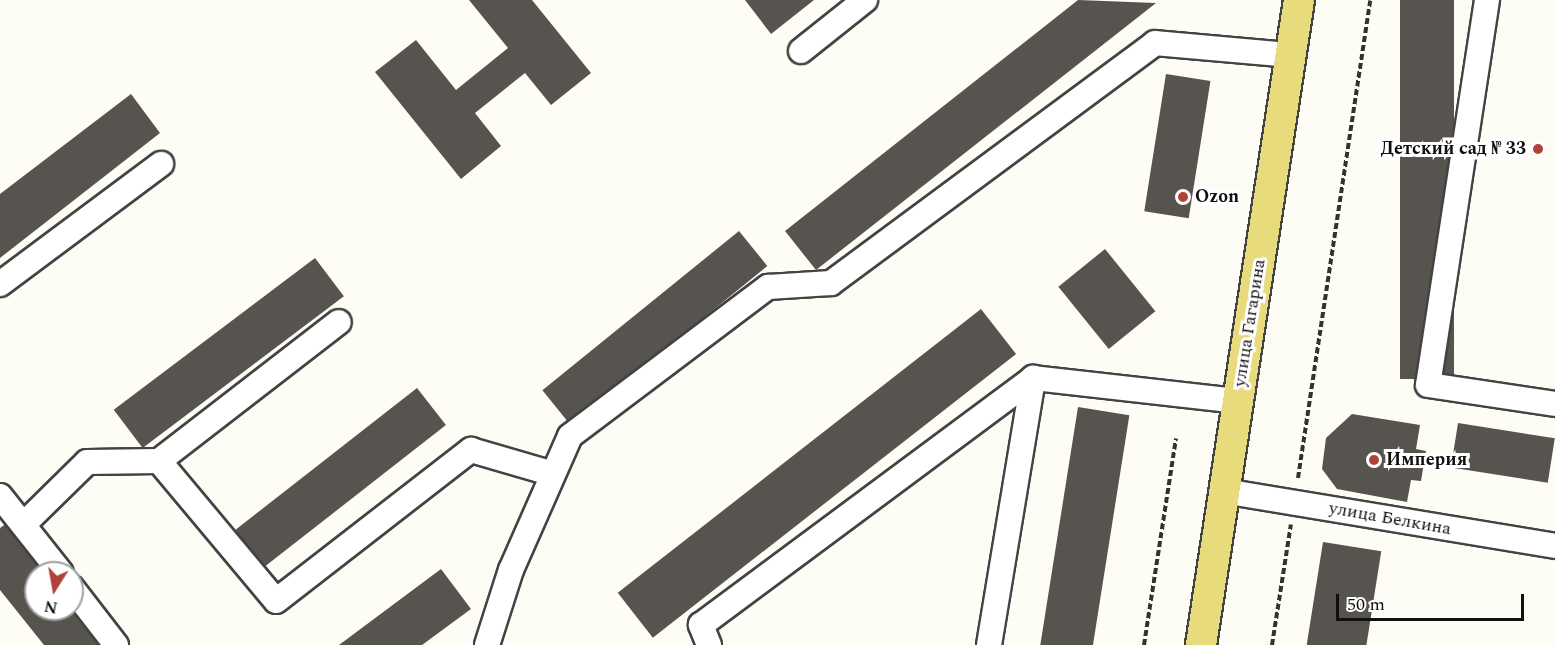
<!DOCTYPE html>
<html>
<head>
<meta charset="utf-8">
<style>
  body { margin:0 }
  #map { position:relative; width:1555px; height:645px; overflow:hidden; background:#fefdf5; font-family:Spectral,serif }
  div>[style] { position:absolute }
  [style*='--x'] { left:calc(var(--x)*1px); top:calc(var(--y)*1px); width:calc(var(--w)*1px); rotate:calc(var(--a)*1deg) }
  .building>* { inset:0; background:#57534e; transform-origin:0 0 }
  .path>* { height:4px; margin-top:-2px; transform-origin:0; background:repeating-linear-gradient(90deg,#323232 0 6px,transparent 0 9px) }
  .roads { filter:drop-shadow(2px 0 #434343) drop-shadow(-2px 0 #434343) drop-shadow(0 2px #434343) drop-shadow(0 -2px #434343) }
  .minor>* { height:24px; margin:-12px; padding:0 12px; transform-origin:12px; border-radius:12px; background:#fff }
  .major>* { height:30px; margin:-15px; padding:0 15px; transform-origin:15px; border-radius:15px; background:#e7db7b }
  .dots>* { width:16px; height:16px; translate:-50% -50%; box-sizing:border-box; border:3px solid #fff; border-radius:50% }
  span { translate:-50% -50%; white-space:nowrap; text-align:center; line-height:1.15; -webkit-text-stroke:6px #fff; paint-order:stroke }
  .poi-label { font-size:18px; color:#101010; font-weight:700 }
  .right { translate:-100% -50%; text-align:right }
  .left { translate:0 -50%; text-align:left }
  .street-label { font-size:18px; color:#101010 }
  .north { position:absolute; left:24px; top:561px; width:60px; height:60px; box-sizing:border-box; background:#fff; border:2px solid #9f9f9f; border-radius:50%; rotate:191deg; font-size:16px; font-weight:700; line-height:24px; text-align:center; color:#101010 }
  .north::after { content:''; display:block; margin:auto; width:21px; height:27px; background:#af4339; clip-path:polygon(50% 0,100% 100%,50% 72%,0 100%) }
  .scale { position:absolute; left:1336px; top:594px; width:188px; height:27px; box-sizing:border-box; border:3px solid #101010; border-top:0; padding-left:8px; font-size:18px; line-height:21px; white-space:nowrap; color:#101010; -webkit-text-stroke:4px #fff; paint-order:stroke }
</style>
</head>
<body>
<div id="map">
  <div class="building">
    <i style="clip-path:polygon(469px 0,532px 0,591px 73px,551px 105px,525px 73px,475px 113px,501px 146px,461px 179px,375px 72px,416px 40px,456px 90px,508px 48px)"></i>
    <i style="clip-path:polygon(745px 0,814px 0,771px 34px)"></i>
    <i style="clip-path:polygon(1078px 0,1156px 3px,816px 270px,785px 231px)"></i>
    <i style="left:1400px;top:0;width:54px;height:379px"></i>
    <i style="left:1166px;top:74px;width:45px;height:139px;rotate:9deg"></i>
    <i style="clip-path:polygon(131px 94px,160px 133px,0 258px,0 194px)"></i>
    <i style="left:739px;top:231px;width:45px;height:253px;rotate:51deg"></i>
    <i style="left:1105px;top:249px;width:80px;height:60px;rotate:51deg"></i>
    <i style="left:315px;top:258px;width:48px;height:252px;rotate:53deg"></i>
    <i style="left:981px;top:309px;width:57px;height:461px;rotate:52deg"></i>
    <i style="left:417px;top:388px;width:47px;height:242px;rotate:52deg"></i>
    <i style="left:1078px;top:407px;width:52px;height:241px;rotate:9deg"></i>
    <i style="clip-path:polygon(1352px 414px,1420px 425px,1416px 449px,1426px 451px,1421px 481px,1411px 480px,1407px 502px,1337px 489px,1322px 469px,1326px 438px)"></i>
    <i style="left:1458px;top:423px;width:98px;height:45px;rotate:9deg"></i>
    <i style="clip-path:polygon(7px 523px,47px 573px,36px 573px,36px 609px,72px 605px,104px 645px,44px 645px,0 590px,0 528px)"></i>
    <i style="left:1323px;top:542px;width:59px;height:104px;rotate:9deg"></i>
    <i style="clip-path:polygon(441px 569px,471px 609px,422px 645px,339px 645px)"></i>
  </div>
  <div class="path">
    <i style="--x:1298;--y:478;--w:483;--a:-81.4"></i>
    <i style="--x:1144;--y:645;--w:209;--a:-81.2"></i>
    <i style="--x:1272;--y:645;--w:122;--a:-81.1"></i>
  </div>
  <div class="roads">
    <div class="minor">
      <i style="--x:1487;--y:0;--w:389;--a:98.7"></i>
      <i style="--x:1428;--y:385;--w:128;--a:8.5"></i>
      <i style="--x:801;--y:51;--w:82;--a:-38.6"></i>
      <i style="--x:0;--y:284;--w:201;--a:-36.7"></i>
      <i style="--x:159;--y:461;--w:182;--a:50.1"></i>
      <i style="--x:276;--y:601;--w:247;--a:-37.8"></i>
      <i style="--x:471;--y:450;--w:85;--a:16.3"></i>
      <i style="--x:1224;--y:491;--w:336;--a:9.4"></i>
      <i style="--x:0;--y:496;--w:98;--a:51.6"></i>
      <i style="--x:24;--y:524;--w:88;--a:-44.5"></i>
      <i style="--x:87;--y:462;--w:72;--a:-0.8"></i>
      <i style="--x:159;--y:461;--w:227;--a:-37.7"></i>
      <i style="--x:72;--y:588;--w:72;--a:52.3"></i>
      <i style="--x:487;--y:645;--w:79;--a:-72.3"></i>
      <i style="--x:511;--y:570;--w:146;--a:-66.2"></i>
      <i style="--x:570;--y:436;--w:248;--a:-37"></i>
      <i style="--x:768;--y:287;--w:63;--a:-3.6"></i>
      <i style="--x:831;--y:283;--w:403;--a:-36.5"></i>
      <i style="--x:1155;--y:43;--w:136;--a:5.1"></i>
      <i style="--x:709;--y:645;--w:22;--a:-112"></i>
      <i style="--x:701;--y:625;--w:414;--a:-36.6"></i>
      <i style="--x:989;--y:645;--w:271;--a:-80.6"></i>
      <i style="--x:1033;--y:378;--w:206;--a:6.4"></i>
    </div>
    <div class="major">
      <i style="--x:1201;--y:645;--w:652;--a:-81.36"></i>
    </div>
  </div>
  <div class="dots">
    <i style="left:1538px;top:149px;background:#af4339"></i>
    <i style="left:1183px;top:197px;background:#af4339"></i>
    <i style="left:1374px;top:460px;background:#af4339"></i>
  </div>
  <div class="poi-label">
    <span class="right" style="left:1526px;top:149px">Детский сад № 33</span>
    <span class="left" style="left:1195px;top:197px">Ozon</span>
    <span class="left" style="left:1386px;top:460px">Империя</span>
  </div>
  <div class="street-label">
    <span style="left:1250px;top:323px;rotate:-81deg">улица Гагарина</span>
    <span style="left:1390px;top:519px;rotate:10deg">улица Белкина</span>
  </div>
  <div class="north">N</div>
  <div class="scale">50 m</div>
</div>
</body>
</html>
